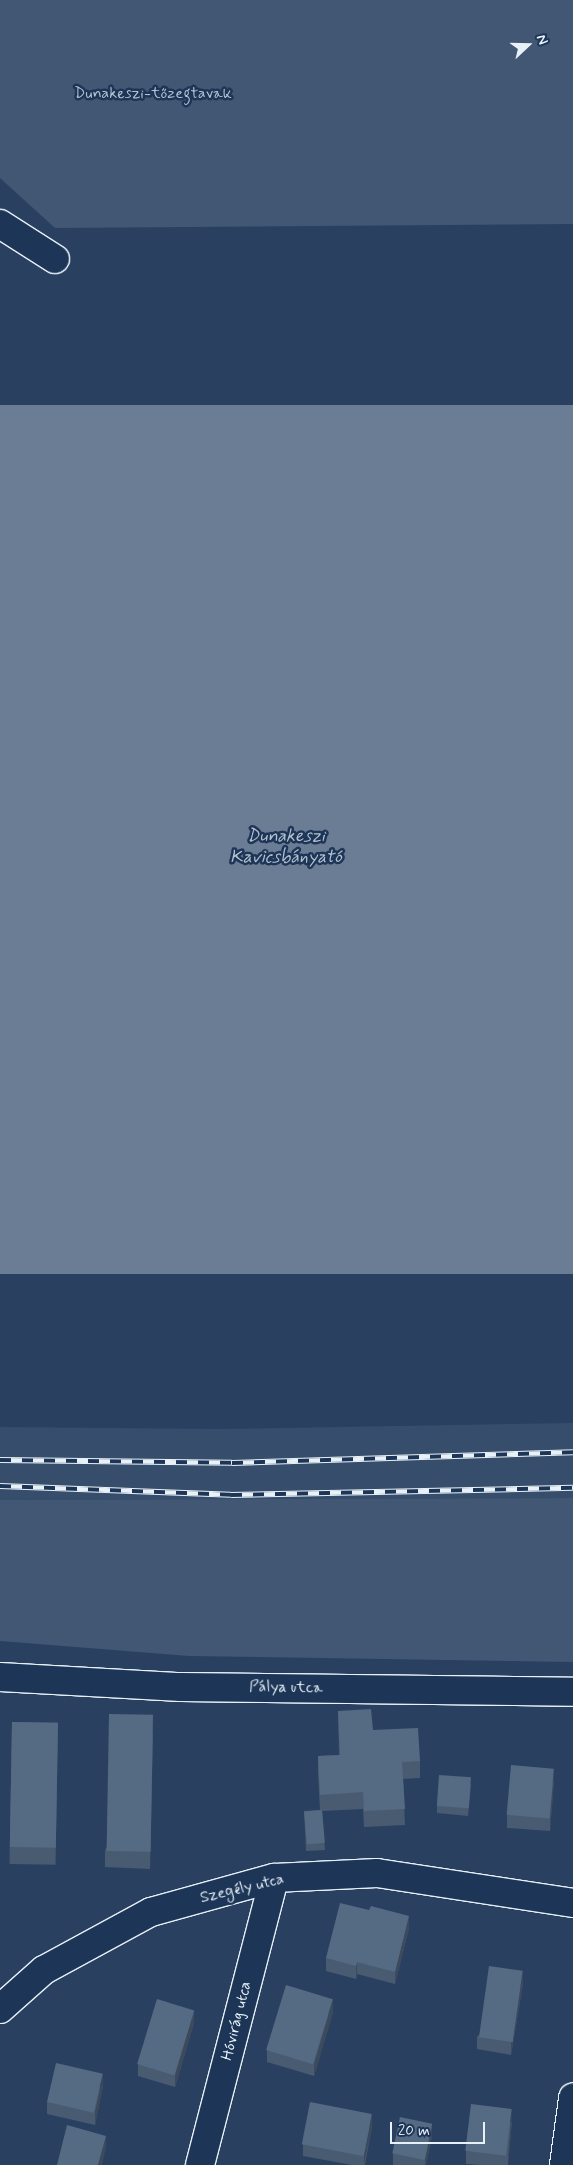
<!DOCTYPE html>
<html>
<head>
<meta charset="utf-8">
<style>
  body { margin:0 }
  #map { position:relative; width:573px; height:2165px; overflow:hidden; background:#294061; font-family:Mynerve,sans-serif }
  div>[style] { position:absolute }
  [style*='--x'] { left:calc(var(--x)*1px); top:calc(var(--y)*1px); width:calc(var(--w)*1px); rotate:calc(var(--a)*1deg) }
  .built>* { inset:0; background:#364d6b }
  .green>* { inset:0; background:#415774 }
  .water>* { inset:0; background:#6b7c95; transform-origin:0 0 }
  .roads { filter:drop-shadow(1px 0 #e8f1f8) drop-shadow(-1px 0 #e8f1f8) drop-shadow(0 1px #e8f1f8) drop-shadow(0 -1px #e8f1f8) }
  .minor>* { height:28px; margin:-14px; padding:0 14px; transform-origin:14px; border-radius:14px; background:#1d3557 }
  .tertiary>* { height:28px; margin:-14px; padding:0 14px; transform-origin:14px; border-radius:14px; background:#1d3557 }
  .rail>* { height:5.5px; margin-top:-2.75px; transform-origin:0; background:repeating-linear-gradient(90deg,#1d3557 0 11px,#e8f1f8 0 22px); box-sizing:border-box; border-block:1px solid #e8f1f8 }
  .wall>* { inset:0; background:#495b71; transform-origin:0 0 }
  .shaded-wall>* { inset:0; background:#3c4a5c }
  .building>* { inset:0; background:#556a83; transform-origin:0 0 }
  span { translate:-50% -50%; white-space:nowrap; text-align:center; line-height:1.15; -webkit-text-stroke:5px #1d3557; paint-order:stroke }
  .park-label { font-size:16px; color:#b6c3d0 }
  .street-label { font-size:16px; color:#e8f1f8 }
  .water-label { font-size:18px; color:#b6c2d0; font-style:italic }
  .north { position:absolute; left:503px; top:20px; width:50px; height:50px; -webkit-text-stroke:4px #1d3557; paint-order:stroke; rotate:69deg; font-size:14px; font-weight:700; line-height:20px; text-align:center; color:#e8f1f8 }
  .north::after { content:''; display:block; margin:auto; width:18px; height:22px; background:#e8f1f8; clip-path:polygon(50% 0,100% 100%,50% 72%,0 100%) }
  .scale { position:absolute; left:390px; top:2122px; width:95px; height:22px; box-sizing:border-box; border:2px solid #e8f1f8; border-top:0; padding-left:6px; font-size:15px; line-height:18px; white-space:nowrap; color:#e8f1f8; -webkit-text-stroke:4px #1d3557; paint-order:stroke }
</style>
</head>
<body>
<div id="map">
  <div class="built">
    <i style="clip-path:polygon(573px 1423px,573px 1498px,0 1500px,0 1427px,220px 1429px)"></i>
  </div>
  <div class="green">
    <i style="clip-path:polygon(0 0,573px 0,573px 224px,55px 228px,0 178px)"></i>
    <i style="clip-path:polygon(573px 1498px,573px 1662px,189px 1656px,0 1641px,0 1500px)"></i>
  </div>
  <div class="water">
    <i style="left:573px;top:405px;width:869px;height:573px;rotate:90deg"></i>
  </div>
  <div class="roads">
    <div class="minor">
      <i style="--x:0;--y:224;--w:65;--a:32.5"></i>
      <i style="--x:0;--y:2009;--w:59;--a:-41.6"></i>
      <i style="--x:44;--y:1970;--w:122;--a:-28.5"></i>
      <i style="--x:151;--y:1912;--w:128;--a:-15.5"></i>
      <i style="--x:274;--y:1878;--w:103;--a:-2.8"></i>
      <i style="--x:377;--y:1873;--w:198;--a:8.7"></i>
      <i style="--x:200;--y:2165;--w:296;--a:-75.5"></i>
      <i style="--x:564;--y:2165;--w:68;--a:-82.3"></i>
    </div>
    <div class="tertiary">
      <i style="--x:0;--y:1677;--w:181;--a:3.2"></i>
      <i style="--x:181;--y:1687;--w:392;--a:0.7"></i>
    </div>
  </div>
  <div class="rail">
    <i style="--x:0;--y:1460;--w:232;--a:0.7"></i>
    <i style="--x:232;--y:1463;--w:341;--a:-1.8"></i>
    <i style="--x:0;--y:1486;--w:231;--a:2.2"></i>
    <i style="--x:231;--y:1495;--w:342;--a:-1.2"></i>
  </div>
  <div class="wall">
    <i style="clip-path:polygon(338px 1711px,373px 1730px,420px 1761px,420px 1778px,403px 1779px,405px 1825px,364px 1827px,363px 1809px,322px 1811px,325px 1850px,306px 1851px,304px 1811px,320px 1810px,318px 1773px,318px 1756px,339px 1755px)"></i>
    <i style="left:12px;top:1722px;width:46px;height:142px;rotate:1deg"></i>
    <i style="clip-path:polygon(153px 1732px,150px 1869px,105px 1867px,105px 1851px)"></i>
    <i style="clip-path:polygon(554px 1781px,550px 1831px,507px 1828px,507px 1815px)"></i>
    <i style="clip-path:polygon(471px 1784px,468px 1816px,437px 1813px,437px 1806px)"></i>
    <i style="clip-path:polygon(409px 1928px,395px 1984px,357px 1974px,356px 1979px,326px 1971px,326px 1958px)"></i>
    <i style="clip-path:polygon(523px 1984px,511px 2055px,477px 2049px,477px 2037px)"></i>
    <i style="clip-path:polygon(333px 2012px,314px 2076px,267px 2062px,267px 2050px)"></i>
    <i style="clip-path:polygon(194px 2023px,175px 2087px,138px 2076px,138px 2064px)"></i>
    <i style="clip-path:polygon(103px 2086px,95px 2125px,47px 2114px,47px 2102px)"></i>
    <i style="clip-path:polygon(512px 2121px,508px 2165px,481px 2165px,466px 2164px,466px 2151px)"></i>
    <i style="clip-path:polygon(372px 2126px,365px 2165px,352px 2165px,303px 2156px,303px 2144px)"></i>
    <i style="clip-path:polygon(432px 2136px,426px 2165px,393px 2165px,393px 2153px)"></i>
  </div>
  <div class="shaded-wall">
    <i style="clip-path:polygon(554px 1769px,554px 1781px,550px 1831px,550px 1819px)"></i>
    <i style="clip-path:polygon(409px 1916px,409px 1928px,395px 1984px,395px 1972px)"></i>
    <i style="clip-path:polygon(357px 1962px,357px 1974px,356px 1979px,356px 1966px)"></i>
    <i style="clip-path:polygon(523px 1971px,523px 1984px,511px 2055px,511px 2043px)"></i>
    <i style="clip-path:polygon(333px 1999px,333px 2012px,314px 2076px,314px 2064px)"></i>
    <i style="clip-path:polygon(194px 2010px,194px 2023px,175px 2087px,175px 2075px)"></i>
    <i style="clip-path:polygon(103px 2074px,103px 2086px,95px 2125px,95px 2112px)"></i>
    <i style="clip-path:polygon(512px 2109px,512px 2121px,508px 2165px,508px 2155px)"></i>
    <i style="clip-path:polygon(372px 2114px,372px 2126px,364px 2165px,364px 2155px)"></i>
    <i style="clip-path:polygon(432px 2124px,432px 2136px,426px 2165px,425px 2165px,425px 2160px)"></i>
    <i style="clip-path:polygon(106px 2136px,106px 2148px,102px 2165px,98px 2165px)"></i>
  </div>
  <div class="building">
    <i style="clip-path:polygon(371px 1709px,373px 1730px,418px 1728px,420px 1761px,402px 1762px,405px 1809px,364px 1811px,363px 1792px,320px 1795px,318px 1756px,340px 1755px,338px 1711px)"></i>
    <i style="left:109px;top:1714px;width:44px;height:137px;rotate:1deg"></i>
    <i style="left:12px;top:1722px;width:46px;height:125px;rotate:1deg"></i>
    <i style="left:511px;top:1765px;width:43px;height:50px;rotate:5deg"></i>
    <i style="left:439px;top:1775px;width:32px;height:31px;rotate:4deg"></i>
    <i style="left:322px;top:1810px;width:33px;height:18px;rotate:85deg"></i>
    <i style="clip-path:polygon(340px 1903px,369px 1910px,371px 1906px,409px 1916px,395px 1972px,357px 1962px,356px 1966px,326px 1958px)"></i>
    <i style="left:489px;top:1966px;width:34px;height:72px;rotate:8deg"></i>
    <i style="left:286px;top:1985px;width:49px;height:68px;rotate:17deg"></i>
    <i style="left:157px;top:1999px;width:39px;height:68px;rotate:17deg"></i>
    <i style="left:56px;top:2063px;width:48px;height:40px;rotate:13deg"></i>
    <i style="left:310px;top:2102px;width:63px;height:43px;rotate:11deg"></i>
    <i style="left:471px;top:2104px;width:41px;height:47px;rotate:7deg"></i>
    <i style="left:400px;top:2117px;width:33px;height:37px;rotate:12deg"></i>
    <i style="clip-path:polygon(67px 2125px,106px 2136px,98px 2165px,57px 2165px)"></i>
  </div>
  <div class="park-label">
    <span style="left:153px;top:94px">Dunakeszi-tőzegtavak</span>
  </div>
  <div class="street-label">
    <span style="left:286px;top:1688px;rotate:1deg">Pálya utca</span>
    <span style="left:242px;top:1889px;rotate:-13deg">Szegély utca</span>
    <span style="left:237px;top:2021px;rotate:-76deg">Hóvirág utca</span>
  </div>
  <div class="water-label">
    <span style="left:286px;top:847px">Dunakeszi<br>Kavicsbányató</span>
  </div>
  <div class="north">N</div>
  <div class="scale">20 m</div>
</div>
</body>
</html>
